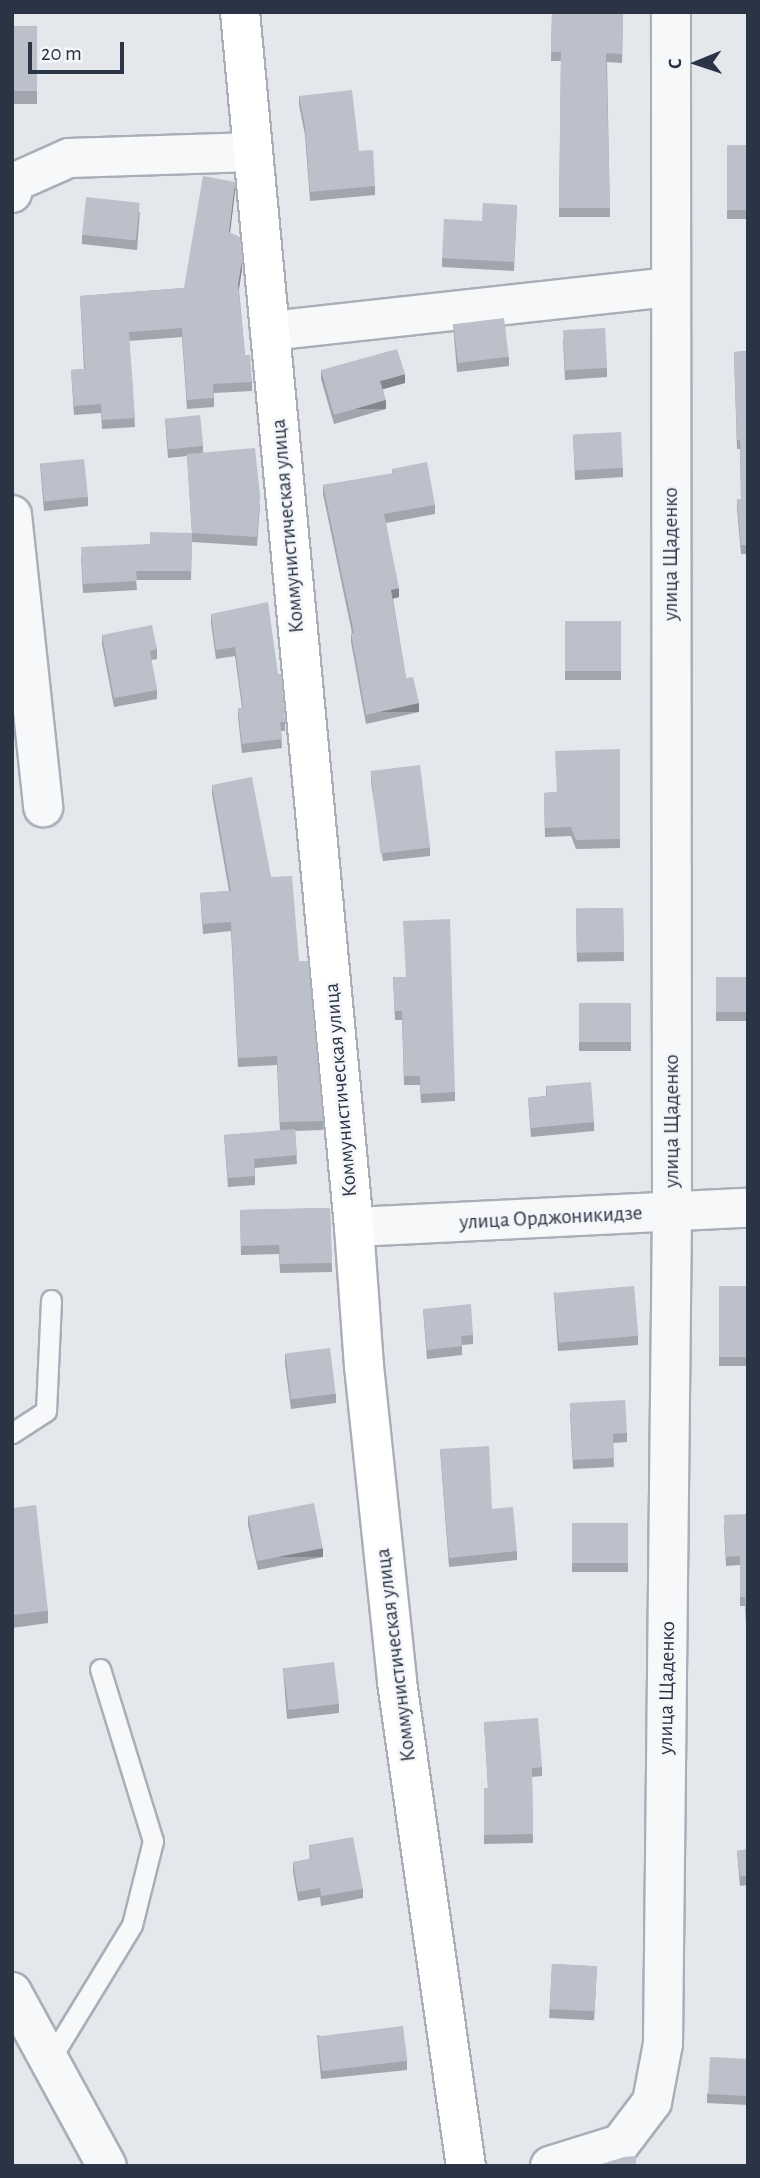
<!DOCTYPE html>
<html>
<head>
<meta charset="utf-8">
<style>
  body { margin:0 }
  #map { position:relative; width:760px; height:2178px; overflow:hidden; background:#e4e7ec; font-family:"Alegreya Sans",sans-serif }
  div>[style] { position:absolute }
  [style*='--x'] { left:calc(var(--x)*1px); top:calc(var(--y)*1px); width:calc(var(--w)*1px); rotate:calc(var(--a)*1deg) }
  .roads { filter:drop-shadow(2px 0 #a9aeb7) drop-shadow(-2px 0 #a9aeb7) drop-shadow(0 2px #a9aeb7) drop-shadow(0 -2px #a9aeb7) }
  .lane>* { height:19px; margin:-9.5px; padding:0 9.5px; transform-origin:9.5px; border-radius:9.5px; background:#f7f8fa }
  .street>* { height:38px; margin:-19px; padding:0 19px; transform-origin:19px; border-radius:19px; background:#f7f8fa }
  .secondary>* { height:38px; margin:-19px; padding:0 19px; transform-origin:19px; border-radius:19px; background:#fff }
  .wall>* { inset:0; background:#a1a5ae; transform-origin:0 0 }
  .shaded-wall>* { inset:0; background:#83868d; transform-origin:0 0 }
  .building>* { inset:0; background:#bbc0ca; transform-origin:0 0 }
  span { translate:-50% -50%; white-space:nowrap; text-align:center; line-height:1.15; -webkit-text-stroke:5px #f4f6f9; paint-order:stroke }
  .street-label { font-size:21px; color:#2b3445 }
  .frame { position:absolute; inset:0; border:14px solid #2b3445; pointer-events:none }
  .north { position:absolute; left:662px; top:28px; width:70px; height:70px; -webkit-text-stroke:5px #f4f6f9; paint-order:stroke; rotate:268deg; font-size:19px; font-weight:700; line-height:28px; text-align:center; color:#2b3445 }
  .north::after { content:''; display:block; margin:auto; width:24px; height:32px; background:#2b3445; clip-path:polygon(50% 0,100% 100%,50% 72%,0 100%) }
  .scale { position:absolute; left:28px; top:42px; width:96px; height:32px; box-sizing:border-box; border:4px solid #2b3445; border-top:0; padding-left:9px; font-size:21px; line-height:24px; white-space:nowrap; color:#2b3445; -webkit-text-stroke:5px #f4f6f9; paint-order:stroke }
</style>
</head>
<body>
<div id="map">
  <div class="roads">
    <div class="lane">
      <i style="--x:12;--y:1433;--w:40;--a:-32.9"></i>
      <i style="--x:46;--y:1411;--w:111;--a:-87.4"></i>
      <i style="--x:49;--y:2061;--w:159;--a:-58.6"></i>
      <i style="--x:132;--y:1925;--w:87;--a:-76"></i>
      <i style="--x:153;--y:1841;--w:180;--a:-107.1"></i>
    </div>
    <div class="street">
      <i style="--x:12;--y:193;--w:11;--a:-75"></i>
      <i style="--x:15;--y:182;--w:59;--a:-24"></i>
      <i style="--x:69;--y:158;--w:184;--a:-1.9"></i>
      <i style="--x:270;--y:331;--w:402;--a:-6.3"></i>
      <i style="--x:12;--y:515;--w:294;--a:83.9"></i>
      <i style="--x:354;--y:1227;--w:394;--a:-2.8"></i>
      <i style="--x:12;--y:1992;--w:198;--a:61.4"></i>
      <i style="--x:550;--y:2166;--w:73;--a:-17.4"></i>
      <i style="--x:620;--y:2144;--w:53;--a:-52.7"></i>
      <i style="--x:652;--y:2102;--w:59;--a:-79.3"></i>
      <i style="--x:663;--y:2044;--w:832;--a:-89.38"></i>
      <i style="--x:672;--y:1212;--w:1200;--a:-90.05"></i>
    </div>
    <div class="secondary">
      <i style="--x:240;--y:12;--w:1220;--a:84.64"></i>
      <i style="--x:354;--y:1227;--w:139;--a:85.9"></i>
      <i style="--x:364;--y:1366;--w:318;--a:84"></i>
      <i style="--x:397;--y:1682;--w:489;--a:81.9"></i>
    </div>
  </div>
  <div class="wall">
    <i style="clip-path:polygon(552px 12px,623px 12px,622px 63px,607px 62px,610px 217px,559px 217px,561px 61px,551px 61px)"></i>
    <i style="left:12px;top:26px;width:25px;height:78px"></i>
    <i style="clip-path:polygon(299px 96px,359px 151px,375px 186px,375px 195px,310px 201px,305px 135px,299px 105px)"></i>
    <i style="left:727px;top:145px;width:21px;height:74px"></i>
    <i style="clip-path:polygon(235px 191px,230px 232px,242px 269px,239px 290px,245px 355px,252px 382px,252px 391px,214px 393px,214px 407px,187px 409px,182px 337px,129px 341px,135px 427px,102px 429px,101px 413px,74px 415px,71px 370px,84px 369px,80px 296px,184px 288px)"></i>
    <i style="clip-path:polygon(517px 205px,514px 271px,442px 267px,442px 258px,482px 221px)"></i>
    <i style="clip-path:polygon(140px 212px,137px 250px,82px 244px,82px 235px)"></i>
    <i style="clip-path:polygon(453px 324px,509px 357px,509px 366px,457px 372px)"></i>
    <i style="clip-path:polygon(563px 339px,607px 368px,607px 377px,565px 380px)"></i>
    <i style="clip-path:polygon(748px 351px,748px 554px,741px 554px,737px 508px,737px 499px,741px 499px,740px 449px,737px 449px,734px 352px)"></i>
    <i style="clip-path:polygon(321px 370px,405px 383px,383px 389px,386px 409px,334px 424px,321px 379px)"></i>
    <i style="clip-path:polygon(165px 418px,203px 446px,203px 452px,260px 505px,257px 546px,192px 542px,192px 534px,191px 580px,136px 580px,137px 590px,83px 593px,81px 556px,150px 544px,192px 533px,187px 456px,168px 458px)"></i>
    <i style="clip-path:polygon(573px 435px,623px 468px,623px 477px,575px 480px)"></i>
    <i style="clip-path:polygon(40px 464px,88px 497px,88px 506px,44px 511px)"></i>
    <i style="clip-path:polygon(392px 469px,435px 505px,435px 514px,386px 523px,399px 597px,393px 599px,406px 678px,419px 712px,366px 724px,351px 642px,351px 633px,352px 633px,323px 494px,323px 485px,392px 474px)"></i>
    <i style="clip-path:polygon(211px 614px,278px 674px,285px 722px,285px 731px,281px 731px,282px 748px,242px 753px,238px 717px,238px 708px,242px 708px,235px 656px,216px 659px,211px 623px)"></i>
    <i style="left:621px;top:621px;width:59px;height:56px;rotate:90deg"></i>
    <i style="clip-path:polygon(102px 635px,157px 649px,157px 659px,151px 660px,157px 690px,157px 699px,114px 707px,102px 644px)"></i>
    <i style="clip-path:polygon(620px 749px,620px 848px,576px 849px,571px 836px,545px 837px,544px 793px,556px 792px)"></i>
    <i style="clip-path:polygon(371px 773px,430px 847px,430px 856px,383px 861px,371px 782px)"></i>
    <i style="clip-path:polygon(212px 785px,271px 877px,299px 961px,323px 1121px,323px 1130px,295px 1131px,297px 1164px,255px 1168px,255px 1185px,228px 1187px,224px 1135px,280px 1131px,277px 1065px,238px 1067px,231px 931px,203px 934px,200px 893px,229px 891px,212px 794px)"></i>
    <i style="left:623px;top:908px;width:53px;height:47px;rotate:89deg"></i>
    <i style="clip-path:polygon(393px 977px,455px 1092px,455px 1101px,421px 1103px,420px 1085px,404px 1085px,402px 1020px,395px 1020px)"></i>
    <i style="left:716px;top:977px;width:32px;height:44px"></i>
    <i style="left:579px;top:1003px;width:52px;height:48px"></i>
    <i style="clip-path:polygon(546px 1086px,594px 1122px,594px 1131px,531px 1137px,528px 1098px,546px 1096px)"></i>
    <i style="clip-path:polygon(330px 1208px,332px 1272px,280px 1273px,279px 1254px,241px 1255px,240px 1210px)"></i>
    <i style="left:748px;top:1286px;width:80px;height:29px;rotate:90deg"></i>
    <i style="clip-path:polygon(554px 1292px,638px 1336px,638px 1345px,558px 1351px)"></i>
    <i style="clip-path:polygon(423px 1309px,473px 1335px,473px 1344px,462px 1345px,462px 1355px,427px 1359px)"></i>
    <i style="clip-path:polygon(285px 1354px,336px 1394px,336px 1403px,291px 1409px,285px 1363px)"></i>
    <i style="clip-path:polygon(570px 1412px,627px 1433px,627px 1442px,613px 1443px,614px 1467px,573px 1469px)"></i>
    <i style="clip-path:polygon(440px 1449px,492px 1509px,517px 1551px,517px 1560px,449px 1567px)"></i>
    <i style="clip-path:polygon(12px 1508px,48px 1611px,48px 1623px,12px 1628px)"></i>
    <i style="clip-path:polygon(748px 1514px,748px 1641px,747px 1642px,745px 1606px,740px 1606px,740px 1565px,726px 1566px,724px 1525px)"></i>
    <i style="clip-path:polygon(248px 1516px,323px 1557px,258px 1570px,248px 1525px)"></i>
    <i style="left:572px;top:1523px;width:56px;height:49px"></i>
    <i style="clip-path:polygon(283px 1668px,339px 1704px,339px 1713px,287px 1719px)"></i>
    <i style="clip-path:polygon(484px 1722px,542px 1767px,542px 1776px,532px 1777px,533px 1843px,484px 1844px,484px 1788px,488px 1788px)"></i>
    <i style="clip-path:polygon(309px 1845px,363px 1889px,363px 1898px,321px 1906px,320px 1897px,298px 1901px,293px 1872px,293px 1862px,310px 1859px)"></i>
    <i style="clip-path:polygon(748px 1849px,748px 1885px,740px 1886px,737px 1851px)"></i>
    <i style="left:552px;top:1964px;width:45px;height:54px;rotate:3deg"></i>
    <i style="clip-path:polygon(317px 2035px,407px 2061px,407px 2070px,321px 2079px)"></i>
    <i style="clip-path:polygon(748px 2059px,748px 2105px,707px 2103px,707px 2094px)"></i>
  </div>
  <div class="shaded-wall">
    <i style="clip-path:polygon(235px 182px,235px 191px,229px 241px,229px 232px)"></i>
    <i style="clip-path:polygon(242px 260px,242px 269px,238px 293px,238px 284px)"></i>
    <i style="clip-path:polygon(405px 374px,405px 383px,380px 390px,380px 381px)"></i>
    <i style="left:386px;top:400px;width:9px;height:54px;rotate:90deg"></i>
    <i style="clip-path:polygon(399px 588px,399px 597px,391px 599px,391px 590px)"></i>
    <i style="left:419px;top:703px;width:9px;height:54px;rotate:90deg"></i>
    <i style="left:323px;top:1548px;width:9px;height:66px;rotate:90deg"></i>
  </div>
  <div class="building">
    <i style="clip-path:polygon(552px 12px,623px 12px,622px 54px,606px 53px,610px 208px,559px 208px,561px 52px,551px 52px)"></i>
    <i style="left:12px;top:26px;width:25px;height:65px"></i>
    <i style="clip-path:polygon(352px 90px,359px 151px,373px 150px,375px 186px,310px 192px,305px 126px,299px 96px)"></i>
    <i style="left:727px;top:145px;width:21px;height:65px"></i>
    <i style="clip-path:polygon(203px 176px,235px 182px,229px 232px,240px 237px,242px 260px,238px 284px,245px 355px,250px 355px,252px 382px,213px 384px,214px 398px,187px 400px,182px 328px,129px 332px,135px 418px,102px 420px,101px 404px,74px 406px,71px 370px,85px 369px,80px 296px,184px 288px)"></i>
    <i style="left:86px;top:197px;width:54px;height:38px;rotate:6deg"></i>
    <i style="clip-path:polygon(483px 203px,517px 205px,514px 262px,442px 258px,444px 219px,482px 221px)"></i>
    <i style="left:504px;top:318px;width:39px;height:51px;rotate:83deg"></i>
    <i style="left:605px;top:328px;width:40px;height:42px;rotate:87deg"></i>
    <i style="clip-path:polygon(397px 349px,405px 374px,380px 381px,386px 400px,334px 415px,321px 370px)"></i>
    <i style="clip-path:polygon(748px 351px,748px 545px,741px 545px,737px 499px,741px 499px,740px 440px,737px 440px,734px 352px)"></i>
    <i style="left:200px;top:415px;width:31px;height:35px;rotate:84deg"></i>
    <i style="left:621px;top:432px;width:36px;height:48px;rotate:87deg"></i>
    <i style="clip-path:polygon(255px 448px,260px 496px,257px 537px,192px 533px,187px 454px)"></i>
    <i style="left:84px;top:459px;width:38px;height:44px;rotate:84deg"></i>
    <i style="clip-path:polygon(427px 462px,435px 505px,384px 514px,399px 588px,391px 590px,406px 678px,413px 677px,419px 703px,366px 715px,351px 633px,354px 633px,323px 485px,393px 473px,392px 469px)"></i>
    <i style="clip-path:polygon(150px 532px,192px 533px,191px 571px,136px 571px,137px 581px,83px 584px,81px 547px,150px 544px)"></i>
    <i style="clip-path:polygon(268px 602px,278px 674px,281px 674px,285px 722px,280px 722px,282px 739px,242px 744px,238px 708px,243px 708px,235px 647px,216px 650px,211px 614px)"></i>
    <i style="left:621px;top:621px;width:50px;height:56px;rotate:90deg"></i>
    <i style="clip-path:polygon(152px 625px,157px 649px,150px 651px,157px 690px,114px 698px,102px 635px)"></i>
    <i style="clip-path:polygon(620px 749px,620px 839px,576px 840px,571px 827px,545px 828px,544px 793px,557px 792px,555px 751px)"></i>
    <i style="left:420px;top:765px;width:83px;height:50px;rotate:83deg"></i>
    <i style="clip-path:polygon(252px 777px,271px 877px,292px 876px,299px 961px,308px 961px,323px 1121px,280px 1122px,277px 1056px,238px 1058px,231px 922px,203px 924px,200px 893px,231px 891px,212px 785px)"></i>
    <i style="left:623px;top:908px;width:44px;height:47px;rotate:89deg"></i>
    <i style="clip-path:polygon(450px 919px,455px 1092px,421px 1094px,420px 1076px,404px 1076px,402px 1011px,395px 1011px,393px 977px,406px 977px,403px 921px)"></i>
    <i style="left:716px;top:977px;width:32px;height:35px"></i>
    <i style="left:579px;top:1003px;width:52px;height:39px"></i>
    <i style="clip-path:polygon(591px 1082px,594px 1122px,531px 1128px,528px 1098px,547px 1096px,546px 1086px)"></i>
    <i style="clip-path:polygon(295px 1129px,297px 1155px,254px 1159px,255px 1176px,228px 1178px,224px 1135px)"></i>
    <i style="clip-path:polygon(330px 1208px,332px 1263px,280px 1264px,279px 1245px,241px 1246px,240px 1210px)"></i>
    <i style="left:634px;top:1286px;width:50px;height:80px;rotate:85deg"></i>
    <i style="left:748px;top:1286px;width:71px;height:29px;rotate:90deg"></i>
    <i style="clip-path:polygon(471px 1304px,473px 1335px,461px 1336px,462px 1346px,427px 1350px,423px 1309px)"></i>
    <i style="left:330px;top:1348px;width:46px;height:45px;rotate:83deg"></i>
    <i style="clip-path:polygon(625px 1400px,627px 1433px,613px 1434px,614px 1458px,573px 1460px,570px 1403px)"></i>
    <i style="clip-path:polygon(489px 1446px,492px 1509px,513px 1507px,517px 1551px,449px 1558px,440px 1449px)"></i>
    <i style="left:314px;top:1503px;width:46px;height:67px;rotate:79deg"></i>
    <i style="clip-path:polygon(36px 1505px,48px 1611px,12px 1615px,12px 1508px)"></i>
    <i style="clip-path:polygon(748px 1514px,748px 1632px,747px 1632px,745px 1597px,740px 1597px,740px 1556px,726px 1557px,724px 1515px)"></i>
    <i style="left:572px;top:1523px;width:56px;height:40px"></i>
    <i style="left:334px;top:1662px;width:42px;height:51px;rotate:83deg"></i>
    <i style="clip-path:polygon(538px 1718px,542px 1767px,532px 1768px,533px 1834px,484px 1835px,484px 1788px,488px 1788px,484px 1722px)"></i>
    <i style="clip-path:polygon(353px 1837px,363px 1889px,321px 1896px,320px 1888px,298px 1892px,293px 1862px,311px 1859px,309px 1845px)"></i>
    <i style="clip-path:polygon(748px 1849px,748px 1876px,740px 1876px,737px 1851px)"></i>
    <i style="left:552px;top:1964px;width:45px;height:45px;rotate:3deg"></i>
    <i style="left:403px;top:2026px;width:35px;height:86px;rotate:83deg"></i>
    <i style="left:710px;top:2057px;width:38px;height:37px;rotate:3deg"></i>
    <i style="clip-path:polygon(636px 2156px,636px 2166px,595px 2166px,624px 2157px)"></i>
  </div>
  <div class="street-label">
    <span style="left:288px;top:526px;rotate:-95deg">Коммунистическая улица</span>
    <span style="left:671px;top:554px;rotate:-90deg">улица Щаденко</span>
    <span style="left:341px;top:1090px;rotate:-95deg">Коммунистическая улица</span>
    <span style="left:672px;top:1121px;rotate:-90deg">улица Щаденко</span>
    <span style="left:551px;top:1218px;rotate:-3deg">улица Орджоникидзе</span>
    <span style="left:396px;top:1655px;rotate:-97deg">Коммунистическая улица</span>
    <span style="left:667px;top:1688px;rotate:-89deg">улица Щаденко</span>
  </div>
  <div class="frame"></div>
  <div class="north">С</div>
  <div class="scale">20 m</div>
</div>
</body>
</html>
